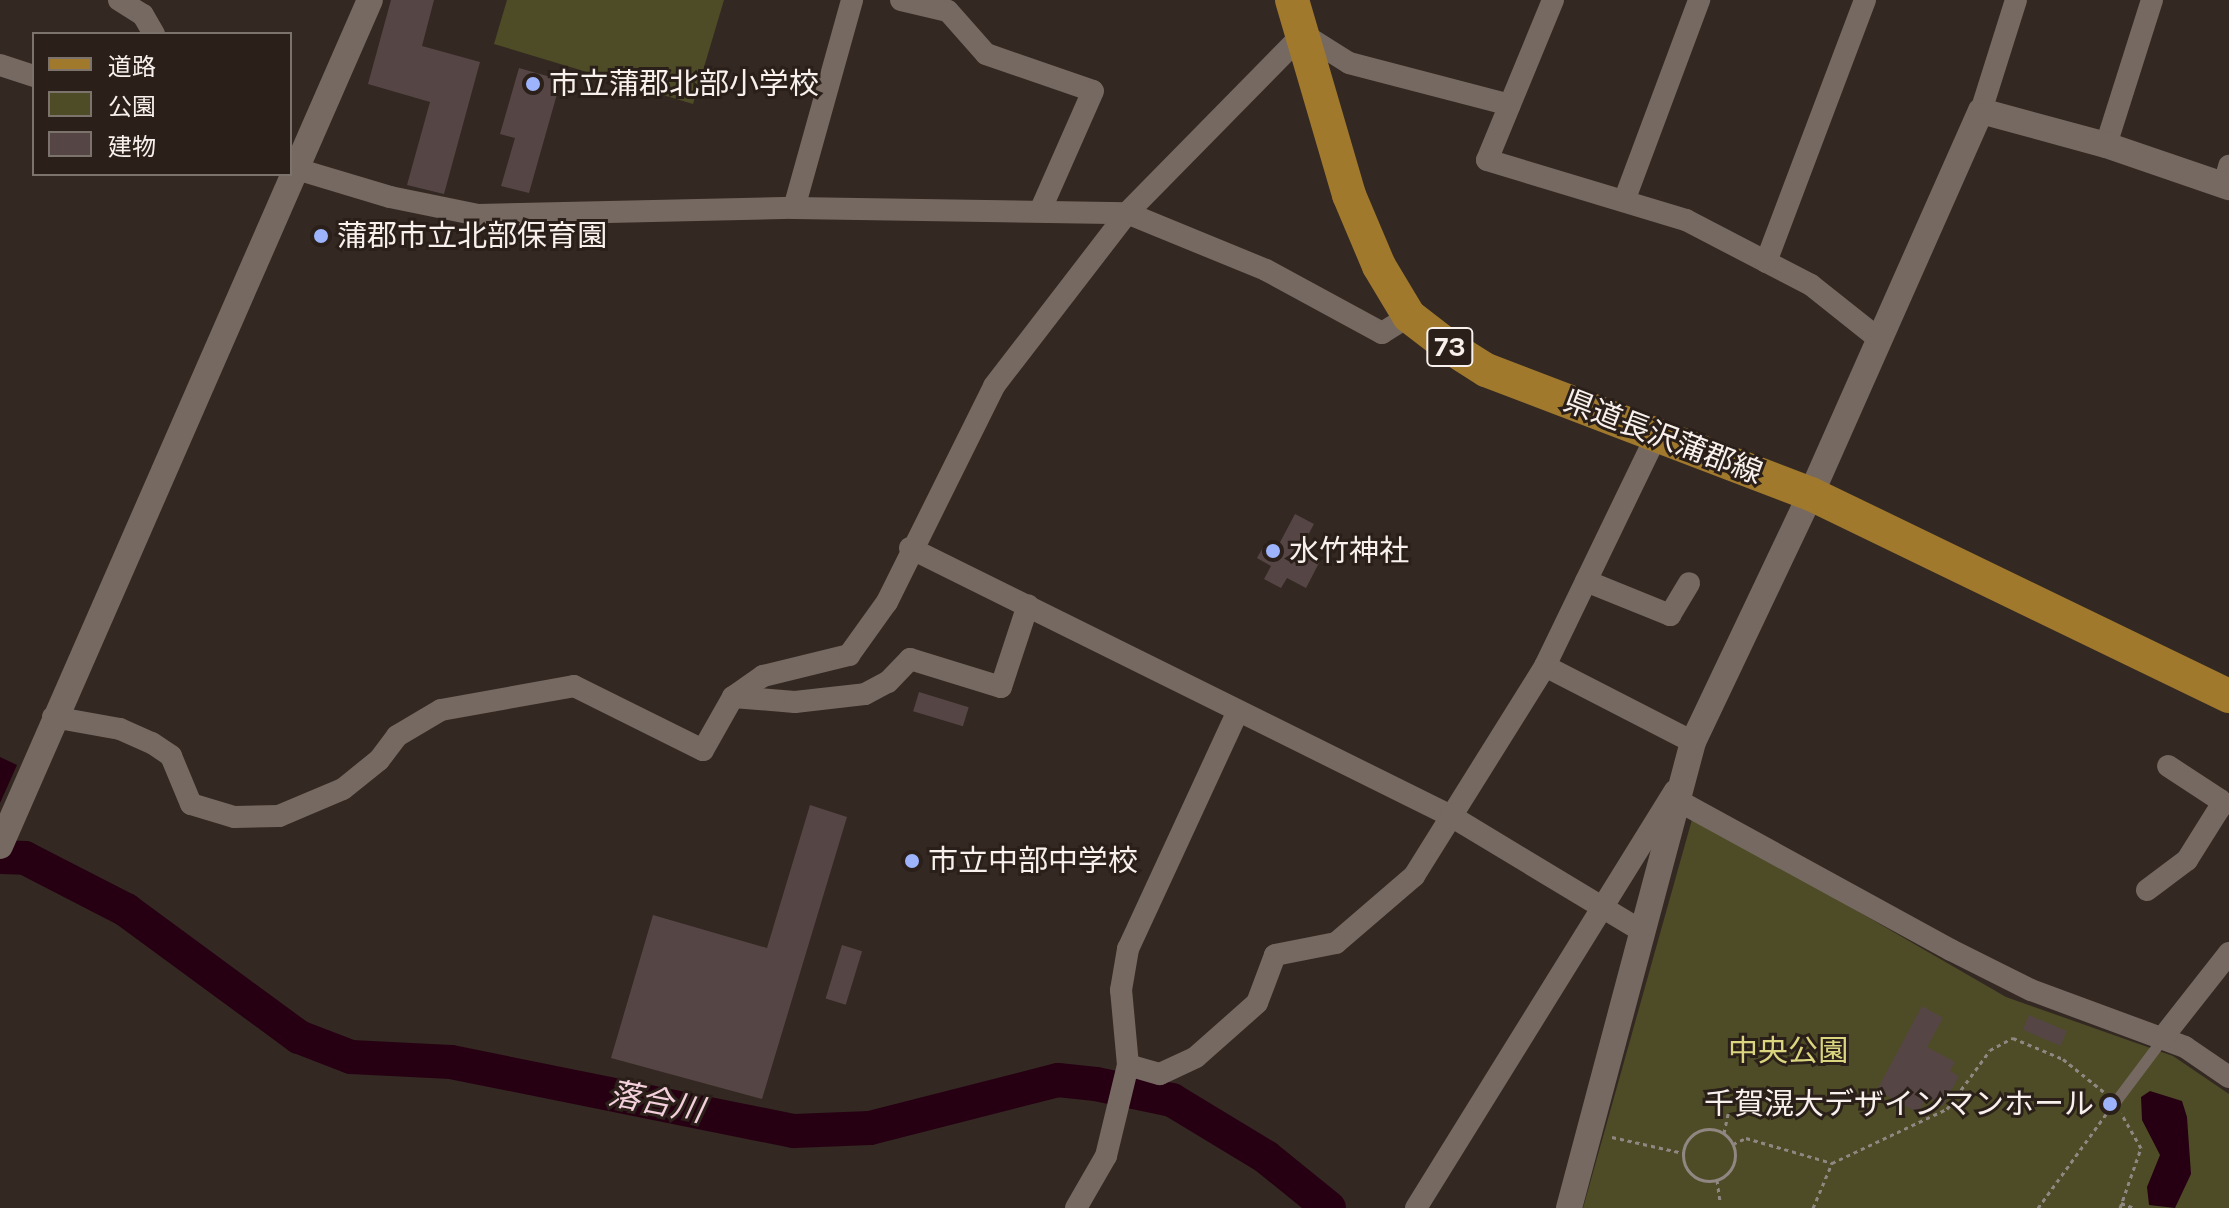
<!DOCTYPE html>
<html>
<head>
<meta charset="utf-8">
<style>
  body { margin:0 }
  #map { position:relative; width:2229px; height:1208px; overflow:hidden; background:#342822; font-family:Karla,"Noto Sans JP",sans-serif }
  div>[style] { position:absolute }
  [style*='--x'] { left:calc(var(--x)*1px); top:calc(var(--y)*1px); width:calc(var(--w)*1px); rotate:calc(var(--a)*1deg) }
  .green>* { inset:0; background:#4e4c27 }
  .water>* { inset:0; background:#260012 }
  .river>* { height:34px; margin:-17px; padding:0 17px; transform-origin:17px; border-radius:17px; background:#260012 }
  .building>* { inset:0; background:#554645; transform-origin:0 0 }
  .path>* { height:3px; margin-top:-1.5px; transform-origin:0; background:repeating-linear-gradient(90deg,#918782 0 4px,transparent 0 8px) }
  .path>.ring { margin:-1.5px; padding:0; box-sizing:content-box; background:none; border:3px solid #918782; border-radius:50% }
  .service>* { height:11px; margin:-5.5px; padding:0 5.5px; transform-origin:5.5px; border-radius:5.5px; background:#766961 }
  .minor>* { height:22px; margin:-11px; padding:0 11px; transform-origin:11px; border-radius:11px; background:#766961 }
  .tertiary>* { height:26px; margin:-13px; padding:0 13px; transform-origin:13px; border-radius:13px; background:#766961 }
  .primary>* { height:34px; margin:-17px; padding:0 17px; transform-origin:17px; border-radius:17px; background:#a0792d }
  .dots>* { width:22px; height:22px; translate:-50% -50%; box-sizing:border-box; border:4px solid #2a1f19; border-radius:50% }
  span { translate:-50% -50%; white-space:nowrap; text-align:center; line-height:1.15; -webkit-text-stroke:6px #2a1f19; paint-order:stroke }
  .shield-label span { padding:2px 6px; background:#2a1f19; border:2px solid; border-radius:6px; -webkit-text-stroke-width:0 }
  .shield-label { font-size:28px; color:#f8f0ec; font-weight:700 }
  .poi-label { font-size:30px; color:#f8f0ec }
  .left { translate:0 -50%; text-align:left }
  .right { translate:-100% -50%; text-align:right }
  .street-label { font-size:30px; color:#f8f0ec }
  .park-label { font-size:30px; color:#dad57e }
  .water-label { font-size:32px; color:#f4d0dd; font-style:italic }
  .legend { position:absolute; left:32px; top:32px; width:260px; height:144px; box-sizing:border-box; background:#2a1f19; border:2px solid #7c736d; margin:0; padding:10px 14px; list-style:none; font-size:24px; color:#f8f0ec }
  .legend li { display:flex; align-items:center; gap:16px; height:40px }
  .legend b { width:40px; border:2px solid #7c736d }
</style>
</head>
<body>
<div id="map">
  <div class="green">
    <i style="clip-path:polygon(507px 0,724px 0,693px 104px,494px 44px)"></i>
    <i style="clip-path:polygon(1693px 816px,2006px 997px,2173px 1056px,2229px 1094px,2229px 1208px,1583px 1208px)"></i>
  </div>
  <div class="water">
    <i style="clip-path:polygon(0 757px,17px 765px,0 803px)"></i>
    <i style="clip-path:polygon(2150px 1091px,2182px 1101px,2187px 1117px,2191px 1174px,2175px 1208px,2149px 1205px,2147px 1187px,2160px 1155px,2142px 1120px,2141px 1097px)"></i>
  </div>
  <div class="river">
    <i style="--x:0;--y:857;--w:25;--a:2"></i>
    <i style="--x:25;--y:858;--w:114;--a:27.2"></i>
    <i style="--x:126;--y:910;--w:215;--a:36.3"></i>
    <i style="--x:299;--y:1037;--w:56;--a:21"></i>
    <i style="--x:351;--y:1057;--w:100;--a:2.9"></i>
    <i style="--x:451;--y:1062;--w:350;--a:11.4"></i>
    <i style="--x:794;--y:1131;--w:76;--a:-2.3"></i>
    <i style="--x:870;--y:1128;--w:194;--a:-14.3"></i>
    <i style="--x:1058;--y:1080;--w:38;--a:6"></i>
    <i style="--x:1096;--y:1084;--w:78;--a:11.9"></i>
    <i style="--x:1172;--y:1100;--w:110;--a:31.2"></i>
    <i style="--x:1266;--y:1157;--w:81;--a:39"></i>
  </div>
  <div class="building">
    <i style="clip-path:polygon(391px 0,434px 0,422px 46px,480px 62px,444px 194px,407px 185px,430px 102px,368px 84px)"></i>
    <i style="clip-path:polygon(519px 68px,561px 80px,529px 193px,501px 186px,515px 138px,500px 134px)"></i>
    <i style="clip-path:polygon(1295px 514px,1314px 524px,1299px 552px,1319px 563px,1306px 588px,1287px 578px,1281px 588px,1264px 579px,1271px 566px,1257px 558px,1266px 542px,1277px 548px)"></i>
    <i style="left:919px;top:692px;width:52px;height:20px;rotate:17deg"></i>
    <i style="clip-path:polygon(810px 805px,847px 817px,762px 1099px,611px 1058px,653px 915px,767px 948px)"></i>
    <i style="left:842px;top:945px;width:21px;height:56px;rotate:17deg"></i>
    <i style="clip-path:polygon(1922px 1006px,1943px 1018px,1927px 1047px,1955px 1062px,1950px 1071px,1959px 1076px,1943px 1106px,1927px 1097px,1918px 1113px,1877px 1090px)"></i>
    <i style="left:2029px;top:1015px;width:41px;height:16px;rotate:23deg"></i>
  </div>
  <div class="path">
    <i class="ring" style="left:1683px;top:1129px;width:49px;height:49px"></i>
    <i style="--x:1724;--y:1133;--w:24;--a:-78"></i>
    <i style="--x:1612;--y:1137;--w:73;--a:12.7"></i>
    <i style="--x:1733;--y:1144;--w:14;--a:-25"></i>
    <i style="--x:1746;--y:1138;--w:90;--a:16.2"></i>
    <i style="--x:1717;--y:1180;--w:22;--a:82"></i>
    <i style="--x:2121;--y:1203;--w:14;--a:21"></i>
    <i style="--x:1813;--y:1208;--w:49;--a:-67.1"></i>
    <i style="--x:1832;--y:1163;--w:127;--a:-25.2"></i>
    <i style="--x:1947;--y:1109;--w:73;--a:-53.9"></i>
    <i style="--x:1990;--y:1050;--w:26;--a:-28"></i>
    <i style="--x:2013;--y:1038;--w:54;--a:22.8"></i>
    <i style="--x:2063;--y:1059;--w:53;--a:38.8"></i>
    <i style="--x:2038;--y:1208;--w:116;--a:-54.1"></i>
    <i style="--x:2120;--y:1208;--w:64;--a:-70.7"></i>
    <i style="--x:2141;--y:1148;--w:40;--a:-119.7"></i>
  </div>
  <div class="service">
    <i style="--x:2115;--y:1102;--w:80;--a:-53.1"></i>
  </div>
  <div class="minor">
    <i style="--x:119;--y:0;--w:28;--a:32"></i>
    <i style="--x:143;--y:15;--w:22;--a:60"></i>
    <i style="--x:901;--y:0;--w:48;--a:13.2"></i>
    <i style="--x:948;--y:11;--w:57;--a:48.5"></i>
    <i style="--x:986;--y:54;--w:113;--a:19.1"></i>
    <i style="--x:1093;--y:91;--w:131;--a:113.8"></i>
    <i style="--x:1553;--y:0;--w:173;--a:112.4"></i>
    <i style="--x:1487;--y:160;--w:208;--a:16.8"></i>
    <i style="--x:1686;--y:220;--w:141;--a:27.5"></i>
    <i style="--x:1811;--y:285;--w:87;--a:38.5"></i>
    <i style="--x:0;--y:65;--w:36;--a:18"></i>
    <i style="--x:1981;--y:111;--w:116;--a:-72.5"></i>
    <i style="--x:2106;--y:145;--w:152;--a:-72.4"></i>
    <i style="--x:290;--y:167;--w:104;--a:16.7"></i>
    <i style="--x:390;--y:197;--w:90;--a:11.6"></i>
    <i style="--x:478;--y:215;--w:316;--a:-1.3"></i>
    <i style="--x:794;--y:208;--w:333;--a:0.9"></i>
    <i style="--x:1127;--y:213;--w:150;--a:22.3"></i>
    <i style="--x:1266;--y:270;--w:132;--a:28.5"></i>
    <i style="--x:1382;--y:333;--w:32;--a:-32"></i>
    <i style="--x:2224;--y:184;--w:19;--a:-74"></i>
    <i style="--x:1624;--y:201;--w:215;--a:-69.5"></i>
    <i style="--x:794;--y:208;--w:216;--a:-74.4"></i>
    <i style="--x:1766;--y:262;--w:280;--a:-69.3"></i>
    <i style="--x:910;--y:548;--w:604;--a:26.35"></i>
    <i style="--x:1451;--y:816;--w:223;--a:31.1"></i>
    <i style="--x:1586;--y:581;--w:91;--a:22"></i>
    <i style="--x:1670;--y:615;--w:37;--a:-59"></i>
    <i style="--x:1545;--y:666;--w:166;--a:27.2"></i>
    <i style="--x:733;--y:697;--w:62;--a:4.6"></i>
    <i style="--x:795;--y:702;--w:70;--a:-6.5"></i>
    <i style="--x:865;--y:694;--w:26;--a:-28"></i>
    <i style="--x:888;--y:682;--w:32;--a:-46"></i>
    <i style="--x:910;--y:659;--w:95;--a:17.1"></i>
    <i style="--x:1001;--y:687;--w:86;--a:-71.8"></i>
    <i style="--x:53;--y:717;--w:68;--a:10.2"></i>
    <i style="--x:120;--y:729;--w:35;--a:24"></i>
    <i style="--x:152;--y:743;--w:23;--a:34"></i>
    <i style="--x:171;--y:756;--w:52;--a:67.4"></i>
    <i style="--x:191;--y:804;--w:45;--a:16.8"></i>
    <i style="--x:234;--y:817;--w:45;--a:-1.3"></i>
    <i style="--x:279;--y:816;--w:69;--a:-22.9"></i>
    <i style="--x:343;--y:789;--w:46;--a:-38.9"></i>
    <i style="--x:379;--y:760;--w:30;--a:-53"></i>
    <i style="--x:397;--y:736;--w:51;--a:-30.6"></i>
    <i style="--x:441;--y:710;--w:135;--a:-10.2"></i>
    <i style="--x:574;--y:686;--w:144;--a:26.4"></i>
    <i style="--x:703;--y:750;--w:61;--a:-60.5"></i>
    <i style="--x:733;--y:697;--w:37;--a:-35"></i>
    <i style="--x:763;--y:676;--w:89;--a:-13.7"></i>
    <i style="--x:849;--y:655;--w:65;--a:-54.4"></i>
    <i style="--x:887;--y:602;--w:241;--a:-63.6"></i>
    <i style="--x:994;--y:386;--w:218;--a:-52.4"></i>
    <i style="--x:1127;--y:213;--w:251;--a:-45.5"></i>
    <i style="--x:1303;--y:34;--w:54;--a:32.2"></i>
    <i style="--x:1349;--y:63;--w:166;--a:14.6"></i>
    <i style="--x:1677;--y:800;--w:312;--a:28.7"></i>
    <i style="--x:1951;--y:950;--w:89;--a:26.6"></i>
    <i style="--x:2031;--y:990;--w:164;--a:20.3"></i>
    <i style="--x:2185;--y:1047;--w:53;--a:34.3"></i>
    <i style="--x:2147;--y:890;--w:50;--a:-36.9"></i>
    <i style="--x:2187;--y:860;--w:60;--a:-57.9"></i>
    <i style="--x:2219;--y:809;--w:9;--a:-84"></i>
    <i style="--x:2220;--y:800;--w:62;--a:-146.8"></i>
    <i style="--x:2163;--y:1037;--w:107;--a:-51.8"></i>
    <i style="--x:1128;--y:1065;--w:33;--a:16"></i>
    <i style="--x:1160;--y:1074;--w:40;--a:-25"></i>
    <i style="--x:1196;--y:1057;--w:81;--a:-41.5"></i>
    <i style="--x:1257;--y:1003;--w:51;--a:-69.4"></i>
    <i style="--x:1275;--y:955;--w:62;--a:-11.1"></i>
    <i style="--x:1336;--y:943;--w:103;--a:-40.7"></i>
    <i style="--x:1414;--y:876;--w:248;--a:-58"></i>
    <i style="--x:1545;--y:666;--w:258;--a:-64.2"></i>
    <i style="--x:1076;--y:1208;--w:60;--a:-60"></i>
    <i style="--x:1106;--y:1156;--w:94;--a:-76.4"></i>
    <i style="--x:1128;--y:1065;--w:75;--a:-95.3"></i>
    <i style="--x:1121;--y:990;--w:42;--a:-80.3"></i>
    <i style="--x:1128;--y:949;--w:262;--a:-65.2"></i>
    <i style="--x:1416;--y:1208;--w:491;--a:-58.2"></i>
  </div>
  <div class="tertiary">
    <i style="--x:0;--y:846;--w:923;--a:-66.38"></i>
    <i style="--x:1569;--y:1208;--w:482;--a:-75.1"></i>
    <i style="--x:1693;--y:742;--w:275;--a:-64.6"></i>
    <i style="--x:1811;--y:494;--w:419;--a:-66.1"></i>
    <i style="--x:1981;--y:111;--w:130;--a:15.2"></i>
    <i style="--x:2106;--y:145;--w:130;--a:18.9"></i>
  </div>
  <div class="primary">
    <i style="--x:1292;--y:0;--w:203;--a:73.7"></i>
    <i style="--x:1349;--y:195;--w:77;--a:67.1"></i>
    <i style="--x:1379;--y:266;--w:58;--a:59"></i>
    <i style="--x:1409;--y:316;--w:49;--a:37.6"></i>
    <i style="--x:1448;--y:346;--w:45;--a:32.3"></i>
    <i style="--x:1486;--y:370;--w:348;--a:20.9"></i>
    <i style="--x:1811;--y:494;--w:464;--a:25.8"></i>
  </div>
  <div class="dots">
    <i style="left:533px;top:84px;background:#9db4fd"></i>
    <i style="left:321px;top:236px;background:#9db4fd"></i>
    <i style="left:1273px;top:551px;background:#9db4fd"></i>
    <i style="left:912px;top:861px;background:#9db4fd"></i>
    <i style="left:2110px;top:1104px;background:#9db4fd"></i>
  </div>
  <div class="shield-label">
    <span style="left:1450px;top:347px">73</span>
  </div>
  <div class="poi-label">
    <span class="left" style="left:549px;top:84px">市立蒲郡北部小学校</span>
    <span class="left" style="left:337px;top:236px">蒲郡市立北部保育園</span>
    <span class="left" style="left:1289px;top:551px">水竹神社</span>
    <span class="left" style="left:928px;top:861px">市立中部中学校</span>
    <span class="right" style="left:2094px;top:1104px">千賀滉大デザインマンホール</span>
  </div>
  <div class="street-label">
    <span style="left:1663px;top:437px;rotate:21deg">県道長沢蒲郡線</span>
  </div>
  <div class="park-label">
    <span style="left:1788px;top:1051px">中央公園</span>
  </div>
  <div class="water-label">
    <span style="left:656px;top:1103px;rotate:11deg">落合川</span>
  </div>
  <ul class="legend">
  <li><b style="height:10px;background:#a0792d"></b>道路</li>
  <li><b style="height:22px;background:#4e4c27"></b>公園</li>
  <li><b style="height:22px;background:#554645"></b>建物</li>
  </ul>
</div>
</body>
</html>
